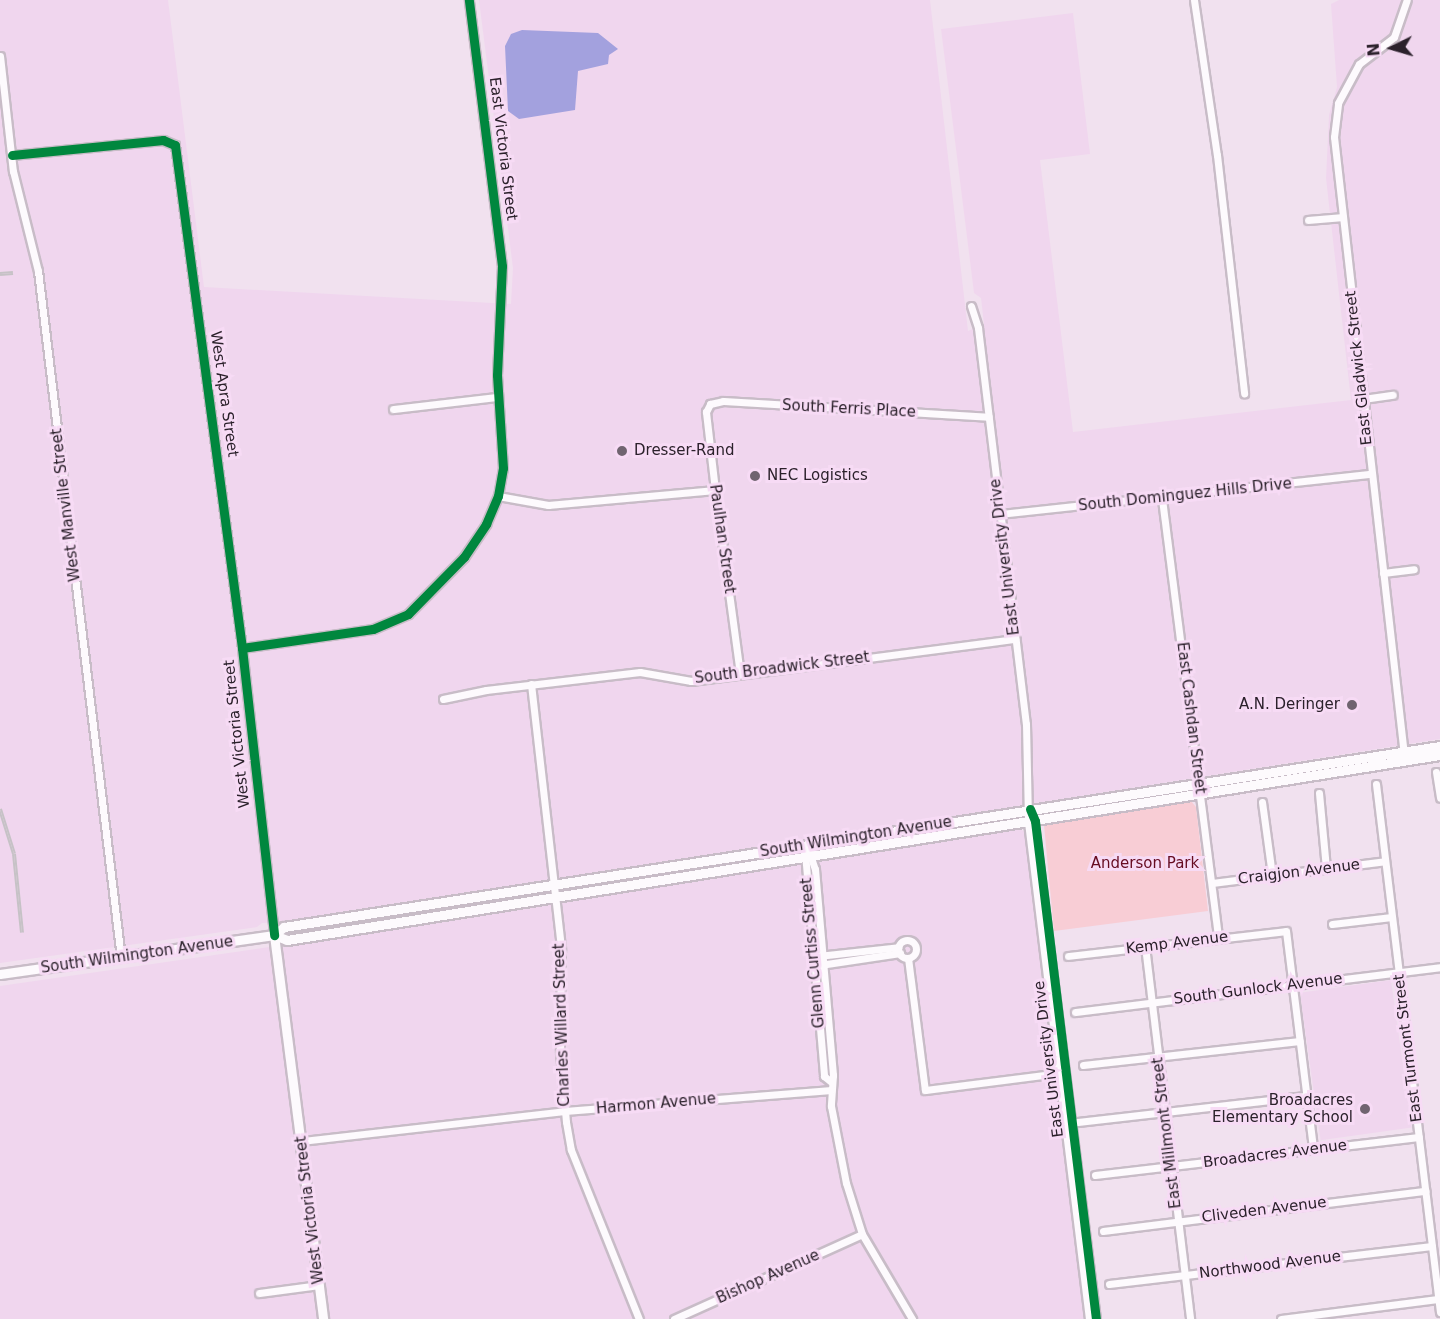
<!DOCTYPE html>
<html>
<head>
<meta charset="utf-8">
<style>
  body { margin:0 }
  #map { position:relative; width:1440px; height:1319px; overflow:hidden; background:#f1e1ef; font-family:"DejaVu Sans",sans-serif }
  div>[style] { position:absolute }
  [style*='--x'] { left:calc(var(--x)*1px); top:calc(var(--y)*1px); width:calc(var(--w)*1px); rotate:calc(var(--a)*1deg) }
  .built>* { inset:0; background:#f0d6ee; transform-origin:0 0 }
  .green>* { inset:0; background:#f8cdd5 }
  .water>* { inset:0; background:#a3a1de }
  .roads { filter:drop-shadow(2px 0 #c8bcc7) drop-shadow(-2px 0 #c8bcc7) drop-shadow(0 2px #c8bcc7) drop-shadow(0 -2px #c8bcc7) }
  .minor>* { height:7px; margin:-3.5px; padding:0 3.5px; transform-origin:3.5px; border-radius:3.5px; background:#fdfafd }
  .minor>.ring { margin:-3.5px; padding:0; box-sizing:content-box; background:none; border:7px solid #fdfafd; border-radius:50% }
  .major>* { height:9px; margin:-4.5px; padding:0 4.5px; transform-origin:4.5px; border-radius:4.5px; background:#fdfafd }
  .rail>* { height:4px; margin-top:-2px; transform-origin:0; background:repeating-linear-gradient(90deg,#f7dbf5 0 4.5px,#c6c2c6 0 9px); box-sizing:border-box; border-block:2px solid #c6c2c6 }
  .cycleway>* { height:9px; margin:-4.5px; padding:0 4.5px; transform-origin:4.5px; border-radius:4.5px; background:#00873e }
  .dots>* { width:16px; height:16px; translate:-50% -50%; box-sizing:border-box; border:3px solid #f7dbf5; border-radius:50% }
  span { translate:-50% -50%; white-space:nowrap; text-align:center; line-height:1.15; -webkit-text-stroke:6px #f7dbf5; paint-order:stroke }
  .street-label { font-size:15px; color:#2b212b }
  .poi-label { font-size:15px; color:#2b212b }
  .left { translate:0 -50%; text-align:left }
  .right { translate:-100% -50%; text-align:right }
  .park-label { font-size:15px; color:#660b21 }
  .north { position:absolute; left:1362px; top:18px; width:60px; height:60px; -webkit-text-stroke:4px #f7dbf5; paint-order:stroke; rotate:265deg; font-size:16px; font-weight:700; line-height:24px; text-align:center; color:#2b212b }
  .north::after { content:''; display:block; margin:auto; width:21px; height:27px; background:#2b212b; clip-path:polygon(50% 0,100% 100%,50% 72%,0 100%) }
</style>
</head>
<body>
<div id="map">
  <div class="built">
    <i style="clip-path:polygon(0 0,168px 0,204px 287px,511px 304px,513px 268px,479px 0,930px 0,968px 331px,984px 324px,981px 298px,974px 293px,941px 29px,1073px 13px,1090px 154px,1040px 160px,1073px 432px,1351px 400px,1326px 178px,1329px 115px,1337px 87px,1331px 4px,1339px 0,1440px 0,1440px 739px,288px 922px,262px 923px,257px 927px,0 963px)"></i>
    <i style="clip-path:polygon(1020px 829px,1025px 832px,1084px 1319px,0 1319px,0 986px,394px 929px)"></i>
    <i style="left:1391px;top:980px;width:149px;height:92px;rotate:82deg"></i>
  </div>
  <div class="green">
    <i style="clip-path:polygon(1191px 801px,1196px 807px,1208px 911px,1054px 931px,1044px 825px)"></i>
  </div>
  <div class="water">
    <i style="clip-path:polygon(522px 30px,598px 33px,618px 49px,609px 55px,608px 64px,578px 71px,575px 110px,519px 119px,508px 111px,505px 46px,511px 34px)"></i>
  </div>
  <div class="roads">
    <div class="minor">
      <i style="--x:1194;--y:0;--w:157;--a:81.6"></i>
      <i style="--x:1217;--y:155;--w:240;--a:83.5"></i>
      <i style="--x:0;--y:56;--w:116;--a:83.6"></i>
      <i style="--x:13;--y:171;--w:103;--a:76"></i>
      <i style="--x:38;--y:271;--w:692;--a:83.11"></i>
      <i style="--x:12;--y:155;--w:152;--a:-5.7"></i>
      <i style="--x:163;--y:140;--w:13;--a:23"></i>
      <i style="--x:175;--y:145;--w:507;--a:82.41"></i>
      <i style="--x:242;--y:648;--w:289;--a:83.6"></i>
      <i style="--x:1308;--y:220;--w:35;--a:-5"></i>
      <i style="--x:971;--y:306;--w:23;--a:72"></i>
      <i style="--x:978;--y:328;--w:399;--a:83.1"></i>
      <i style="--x:1026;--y:724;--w:98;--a:88.8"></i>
      <i style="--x:1028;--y:822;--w:501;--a:83"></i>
      <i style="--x:1363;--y:399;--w:30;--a:-8"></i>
      <i style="--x:393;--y:409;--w:105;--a:-6.6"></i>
      <i style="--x:498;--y:496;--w:51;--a:10.2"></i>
      <i style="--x:548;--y:505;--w:168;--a:-5.1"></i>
      <i style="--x:1162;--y:499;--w:442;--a:82.7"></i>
      <i style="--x:1000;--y:514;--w:372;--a:-6.2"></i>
      <i style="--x:1383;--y:573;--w:31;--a:-7"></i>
      <i style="--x:242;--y:648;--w:132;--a:-8.3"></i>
      <i style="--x:373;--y:629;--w:38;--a:-23"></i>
      <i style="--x:408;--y:614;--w:80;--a:-45.5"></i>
      <i style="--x:464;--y:557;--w:40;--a:-56"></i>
      <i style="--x:486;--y:524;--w:30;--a:-67"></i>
      <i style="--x:498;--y:496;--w:28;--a:-80"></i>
      <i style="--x:503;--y:468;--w:93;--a:-93.7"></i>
      <i style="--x:497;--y:375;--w:109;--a:-87.4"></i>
      <i style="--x:502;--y:266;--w:268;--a:-97.1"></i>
      <i style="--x:740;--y:674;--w:186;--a:-97.7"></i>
      <i style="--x:715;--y:490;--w:79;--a:-96.6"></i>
      <i style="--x:706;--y:412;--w:9;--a:-63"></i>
      <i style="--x:710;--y:404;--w:13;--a:-13"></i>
      <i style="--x:723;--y:401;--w:266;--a:3.4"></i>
      <i style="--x:531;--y:684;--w:267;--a:83.5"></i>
      <i style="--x:561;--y:949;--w:103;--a:90.6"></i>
      <i style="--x:560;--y:1052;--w:70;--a:85.1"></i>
      <i style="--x:566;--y:1122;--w:28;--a:80"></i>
      <i style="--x:571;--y:1150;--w:182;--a:68.1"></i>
      <i style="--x:443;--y:699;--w:44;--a:-11.8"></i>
      <i style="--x:486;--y:690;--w:155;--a:-6.7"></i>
      <i style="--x:640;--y:672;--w:52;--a:10"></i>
      <i style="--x:691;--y:681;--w:327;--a:-7.4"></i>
      <i style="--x:1404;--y:755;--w:622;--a:-96.46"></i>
      <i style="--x:1334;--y:137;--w:34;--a:-83"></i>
      <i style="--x:1338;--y:103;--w:44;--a:-61.7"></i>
      <i style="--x:1359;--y:64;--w:44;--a:-37.6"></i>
      <i style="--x:1394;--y:37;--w:39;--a:-71"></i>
      <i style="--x:1436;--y:772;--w:26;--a:81"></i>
      <i style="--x:1376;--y:784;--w:532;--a:83.09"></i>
      <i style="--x:1319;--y:793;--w:75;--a:84.7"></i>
      <i style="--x:1262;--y:802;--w:74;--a:82.2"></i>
      <i style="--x:1033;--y:817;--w:506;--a:82.85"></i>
      <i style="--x:807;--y:845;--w:25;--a:72"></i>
      <i style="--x:815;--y:869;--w:207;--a:85"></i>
      <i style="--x:833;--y:1075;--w:31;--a:94"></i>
      <i style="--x:831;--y:1106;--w:78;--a:79"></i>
      <i style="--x:846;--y:1183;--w:53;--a:72.6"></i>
      <i style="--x:862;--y:1234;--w:99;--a:59.5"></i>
      <i style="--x:805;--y:853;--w:224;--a:85.1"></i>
      <i style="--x:824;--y:1076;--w:8;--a:40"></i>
      <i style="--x:1212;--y:883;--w:174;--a:-7.2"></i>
      <i style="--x:1332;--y:924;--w:60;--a:-6.7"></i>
      <i class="ring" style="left:898px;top:940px;width:11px;height:11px"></i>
      <i style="--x:1145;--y:946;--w:376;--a:83.1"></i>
      <i style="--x:818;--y:956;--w:81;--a:-6.3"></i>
      <i style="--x:1068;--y:956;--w:219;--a:-6.5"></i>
      <i style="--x:1286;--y:931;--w:220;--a:82.9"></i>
      <i style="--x:908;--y:958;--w:133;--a:82.7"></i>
      <i style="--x:925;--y:1090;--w:119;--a:-7.2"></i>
      <i style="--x:820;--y:965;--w:81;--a:-8.5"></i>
      <i style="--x:1075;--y:1012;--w:368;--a:-7"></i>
      <i style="--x:1083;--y:1065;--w:218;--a:-6.3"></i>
      <i style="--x:1069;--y:1123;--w:238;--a:-6.5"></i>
      <i style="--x:302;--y:1141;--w:265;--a:-6.5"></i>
      <i style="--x:565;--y:1111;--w:267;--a:-4.5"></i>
      <i style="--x:1095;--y:1175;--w:326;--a:-6.7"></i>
      <i style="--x:1103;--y:1231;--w:325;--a:-7.1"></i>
      <i style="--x:1109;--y:1284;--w:325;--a:-6.7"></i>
      <i style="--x:259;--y:1293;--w:61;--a:-7.6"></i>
      <i style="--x:674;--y:1319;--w:206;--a:-24.3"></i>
      <i style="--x:1281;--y:1319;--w:158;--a:-7.3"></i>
    </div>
    <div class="major">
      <i style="--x:274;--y:935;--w:13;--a:-39"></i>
      <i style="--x:284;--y:927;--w:1170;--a:-8.9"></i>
      <i style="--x:274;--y:935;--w:387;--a:82.7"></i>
      <i style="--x:0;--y:974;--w:277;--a:-8.1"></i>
      <i style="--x:274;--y:935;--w:14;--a:21"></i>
      <i style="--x:287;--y:940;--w:1168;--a:-9.12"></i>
    </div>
  </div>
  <div class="rail">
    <i style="--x:0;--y:274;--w:13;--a:-4"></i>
    <i style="--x:0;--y:809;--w:47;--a:72.7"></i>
    <i style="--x:14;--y:854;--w:79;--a:84.2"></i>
  </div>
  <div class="cycleway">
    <i style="--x:12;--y:155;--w:152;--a:-5.7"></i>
    <i style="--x:163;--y:140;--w:13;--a:23"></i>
    <i style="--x:175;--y:145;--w:507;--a:82.41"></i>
    <i style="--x:242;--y:648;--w:289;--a:83.6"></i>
    <i style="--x:242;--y:648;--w:132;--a:-8.3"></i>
    <i style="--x:373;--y:629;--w:38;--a:-23"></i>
    <i style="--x:408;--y:614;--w:80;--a:-45.5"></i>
    <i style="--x:464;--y:557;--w:40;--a:-56"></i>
    <i style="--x:486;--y:524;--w:30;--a:-67"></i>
    <i style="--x:498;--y:496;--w:28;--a:-80"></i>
    <i style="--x:503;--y:468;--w:93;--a:-93.7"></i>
    <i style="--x:497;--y:375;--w:109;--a:-87.4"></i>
    <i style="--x:502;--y:266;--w:268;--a:-97.1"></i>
    <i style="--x:1030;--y:809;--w:13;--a:67"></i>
    <i style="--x:1035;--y:821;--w:502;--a:83.02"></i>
  </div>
  <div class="dots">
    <i style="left:622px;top:451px;background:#706470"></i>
    <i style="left:755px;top:476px;background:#706470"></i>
    <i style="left:1352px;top:705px;background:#706470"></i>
    <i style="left:1365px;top:1109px;background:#706470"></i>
  </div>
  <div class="street-label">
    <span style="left:503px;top:149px;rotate:83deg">East Victoria Street</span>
    <span style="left:1359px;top:368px;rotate:-96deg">East Gladwick Street</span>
    <span style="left:224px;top:394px;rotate:82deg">West Apra Street</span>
    <span style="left:849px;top:409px;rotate:3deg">South Ferris Place</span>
    <span style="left:1185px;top:495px;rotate:-6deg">South Dominguez Hills Drive</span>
    <span style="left:66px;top:505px;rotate:-97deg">West Manville Street</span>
    <span style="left:722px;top:539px;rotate:82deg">Paulhan Street</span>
    <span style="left:1005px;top:557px;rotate:-97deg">East University Drive</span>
    <span style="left:782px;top:668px;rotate:-7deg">South Broadwick Street</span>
    <span style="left:1191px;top:718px;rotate:83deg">East Cashdan Street</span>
    <span style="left:237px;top:734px;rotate:-96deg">West Victoria Street</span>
    <span style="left:856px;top:837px;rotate:-9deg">South Wilmington Avenue</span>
    <span style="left:1299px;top:872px;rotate:-7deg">Craigjon Avenue</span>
    <span style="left:1177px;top:943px;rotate:-7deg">Kemp Avenue</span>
    <span style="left:813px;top:953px;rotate:-95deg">Glenn Curtiss Street</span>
    <span style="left:137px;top:955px;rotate:-8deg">South Wilmington Avenue</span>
    <span style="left:1258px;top:989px;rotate:-7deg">South Gunlock Avenue</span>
    <span style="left:562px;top:1025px;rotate:-92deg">Charles Willard Street</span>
    <span style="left:1408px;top:1048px;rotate:-97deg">East Turmont Street</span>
    <span style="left:1049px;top:1059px;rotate:-97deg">East University Drive</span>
    <span style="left:656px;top:1104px;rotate:-5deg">Harmon Avenue</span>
    <span style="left:1167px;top:1133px;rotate:-97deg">East Millmont Street</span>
    <span style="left:1275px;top:1154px;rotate:-7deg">Broadacres Avenue</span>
    <span style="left:310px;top:1210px;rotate:-97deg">West Victoria Street</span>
    <span style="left:1264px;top:1210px;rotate:-7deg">Cliveden Avenue</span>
    <span style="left:1270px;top:1265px;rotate:-7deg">Northwood Avenue</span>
    <span style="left:768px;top:1277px;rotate:-24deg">Bishop Avenue</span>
  </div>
  <div class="poi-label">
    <span class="left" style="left:634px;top:451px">Dresser-Rand</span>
    <span class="left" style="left:767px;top:476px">NEC Logistics</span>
    <span class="right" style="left:1340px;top:705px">A.N. Deringer</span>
    <span class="right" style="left:1353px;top:1109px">Broadacres<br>Elementary School</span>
  </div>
  <div class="park-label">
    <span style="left:1145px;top:864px">Anderson Park</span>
  </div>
  <div class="north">N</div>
</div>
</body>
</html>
